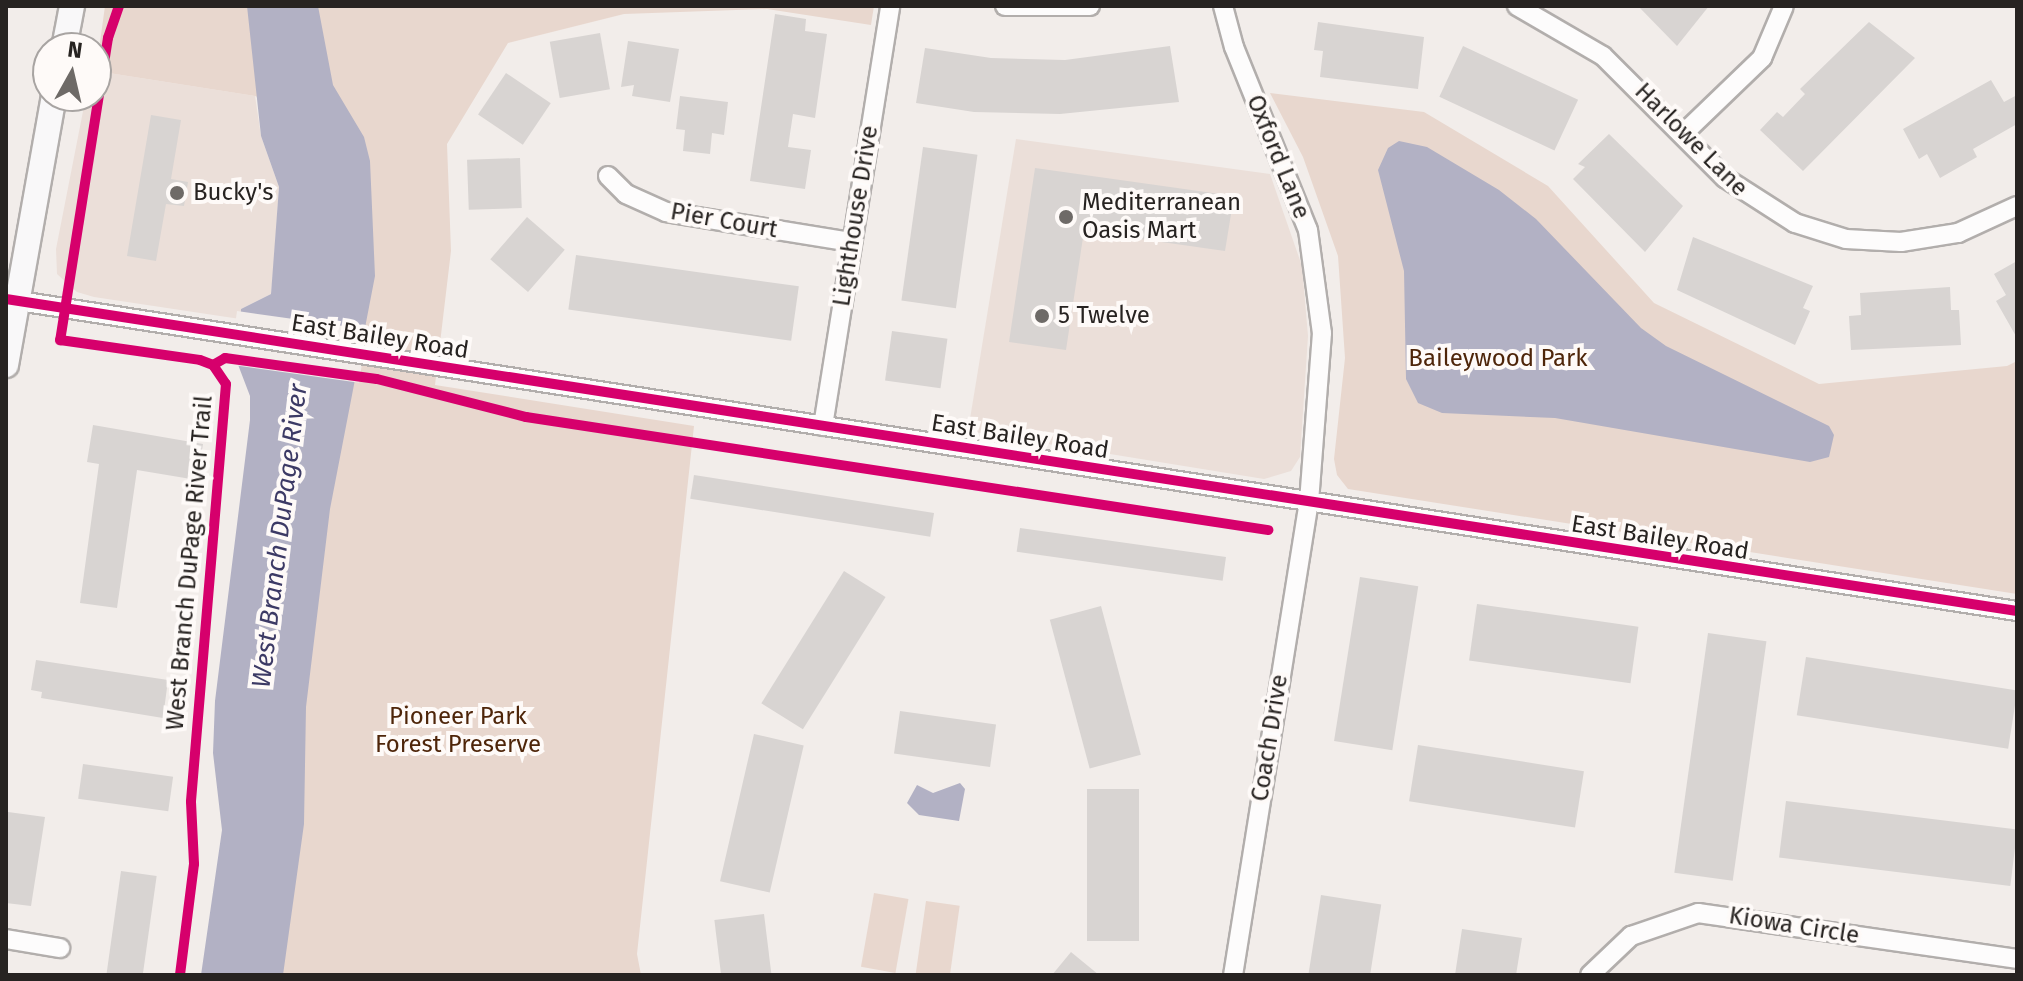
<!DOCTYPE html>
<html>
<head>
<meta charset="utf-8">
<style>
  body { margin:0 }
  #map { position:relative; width:2023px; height:981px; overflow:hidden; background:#f2edea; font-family:"Fira Sans",sans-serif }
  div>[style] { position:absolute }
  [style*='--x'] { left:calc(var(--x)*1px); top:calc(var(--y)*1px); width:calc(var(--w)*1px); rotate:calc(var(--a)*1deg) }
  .built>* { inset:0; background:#ebdfd9 }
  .green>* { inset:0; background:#e8d7ce; transform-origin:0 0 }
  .water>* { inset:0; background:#b2b1c4 }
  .pier>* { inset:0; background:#f2edea; transform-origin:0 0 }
  .building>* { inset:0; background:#d8d4d2; transform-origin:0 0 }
  .roads { filter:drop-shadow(2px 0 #b2aeac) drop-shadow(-2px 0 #b2aeac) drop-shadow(0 2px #b2aeac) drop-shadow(0 -2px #b2aeac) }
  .minor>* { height:18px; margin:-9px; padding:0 9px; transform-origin:9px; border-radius:9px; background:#fdfcfc }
  .secondary>* { height:24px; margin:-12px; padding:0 12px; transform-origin:12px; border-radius:12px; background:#f9f8f9 }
  .cycleway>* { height:10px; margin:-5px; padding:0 5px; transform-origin:5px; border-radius:5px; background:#d6006c }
  .dots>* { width:22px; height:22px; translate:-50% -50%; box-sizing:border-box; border:4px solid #fefaf8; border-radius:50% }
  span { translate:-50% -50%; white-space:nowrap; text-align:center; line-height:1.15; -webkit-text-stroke:8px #fefaf8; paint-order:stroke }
  .street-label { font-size:24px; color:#272321 }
  .poi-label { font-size:24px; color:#272321 }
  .left { translate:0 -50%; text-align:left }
  .park-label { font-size:24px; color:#4e2509 }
  .water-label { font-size:26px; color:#3c3a65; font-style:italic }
  .frame { position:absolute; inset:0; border:8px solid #272321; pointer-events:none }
  .north { position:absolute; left:32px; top:32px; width:80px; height:80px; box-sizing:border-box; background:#fefaf8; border:2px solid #a8a4a2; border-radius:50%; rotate:8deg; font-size:22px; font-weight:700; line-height:32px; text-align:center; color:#272321 }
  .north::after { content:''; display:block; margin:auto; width:28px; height:36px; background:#6e6a67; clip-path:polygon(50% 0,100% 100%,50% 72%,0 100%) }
</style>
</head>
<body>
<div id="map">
  <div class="built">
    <i style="clip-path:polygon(96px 71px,255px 96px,261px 136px,279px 187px,274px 262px,271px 294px,241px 309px,240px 319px,94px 297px,77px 292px,57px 274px,56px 249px,86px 96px,96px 96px)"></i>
    <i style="clip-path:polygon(1016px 139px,1270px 174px,1302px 266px,1308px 336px,1300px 457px,1291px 471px,1264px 479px,968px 431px)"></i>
  </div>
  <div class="green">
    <i style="clip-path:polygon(105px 6px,874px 6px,871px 25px,767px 9px,624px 14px,508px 43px,447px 144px,451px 251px,435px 385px,694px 426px,637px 954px,641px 975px,236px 975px,319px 121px,255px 96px,96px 71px)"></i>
    <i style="clip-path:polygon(1270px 93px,1424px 112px,1548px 186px,1654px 303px,1819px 384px,2007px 366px,2017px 361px,2017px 594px,1348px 489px,1337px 475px,1334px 459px,1345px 358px,1338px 256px,1303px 157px)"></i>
    <i style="left:874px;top:893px;width:35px;height:75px;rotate:10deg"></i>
    <i style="left:926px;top:901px;width:34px;height:75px;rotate:8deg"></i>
  </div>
  <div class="water">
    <i style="clip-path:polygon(247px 6px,318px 6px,333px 85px,364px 137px,370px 161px,375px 276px,330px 509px,306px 707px,304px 824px,283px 975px,201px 975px,222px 830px,213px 753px,215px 701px,250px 420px,250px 396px,237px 362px,241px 309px,271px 294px,279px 187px,261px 136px)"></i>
    <i style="clip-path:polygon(1399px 141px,1427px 147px,1499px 190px,1536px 219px,1641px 328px,1666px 346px,1829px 426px,1834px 435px,1829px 457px,1810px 462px,1555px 418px,1442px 413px,1418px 403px,1406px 379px,1404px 271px,1378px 170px,1388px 148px)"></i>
    <i style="clip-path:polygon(960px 783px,965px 789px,959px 821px,919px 815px,907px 803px,917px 785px,933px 793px)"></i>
  </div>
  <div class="pier">
    <i style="left:237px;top:311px;width:131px;height:54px;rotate:8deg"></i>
  </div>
  <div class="building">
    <i style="clip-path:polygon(1638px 6px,1709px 6px,1677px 46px)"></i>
    <i style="clip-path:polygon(775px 14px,806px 19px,805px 31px,827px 34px,815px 118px,793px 114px,788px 147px,811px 150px,805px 189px,750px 181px)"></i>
    <i style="clip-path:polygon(1318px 22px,1424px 37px,1418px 89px,1320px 77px,1323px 51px,1314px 50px)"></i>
    <i style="clip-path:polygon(1869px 22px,1915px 58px,1803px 171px,1760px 130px,1777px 112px,1783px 117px,1805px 94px,1800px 89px)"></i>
    <i style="left:600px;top:33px;width:57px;height:51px;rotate:80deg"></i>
    <i style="clip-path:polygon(628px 41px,679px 49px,670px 102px,632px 96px,634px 85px,621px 87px)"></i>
    <i style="clip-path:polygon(1170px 46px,1179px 102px,1060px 114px,974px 112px,916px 103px,925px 48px,991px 58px,1065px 60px)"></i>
    <i style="left:1463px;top:46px;width:127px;height:56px;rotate:25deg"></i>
    <i style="left:506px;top:73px;width:54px;height:50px;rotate:34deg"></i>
    <i style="clip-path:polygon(1991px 80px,2004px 102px,2017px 95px,2017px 124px,1973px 149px,1977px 157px,1940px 178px,1927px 154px,1919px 159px,1903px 129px)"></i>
    <i style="clip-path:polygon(680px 96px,728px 102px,724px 135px,712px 133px,710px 154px,683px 151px,685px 130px,676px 129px)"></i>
    <i style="clip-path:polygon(151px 115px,181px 120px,171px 179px,188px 182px,184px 206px,166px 204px,156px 261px,127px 256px)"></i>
    <i style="clip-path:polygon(1609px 134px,1683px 206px,1645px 252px,1573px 179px,1585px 167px,1578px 164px)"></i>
    <i style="left:923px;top:147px;width:55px;height:155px;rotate:8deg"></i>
    <i style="left:520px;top:158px;width:50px;height:53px;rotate:88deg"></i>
    <i style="clip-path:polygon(1035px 168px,1234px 196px,1225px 251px,1084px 231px,1066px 350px,1009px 342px)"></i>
    <i style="left:527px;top:217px;width:50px;height:56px;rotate:41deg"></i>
    <i style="clip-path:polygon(1693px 237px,1813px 286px,1803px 308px,1810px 311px,1795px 345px,1677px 290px)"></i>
    <i style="left:576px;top:255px;width:225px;height:55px;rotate:8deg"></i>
    <i style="clip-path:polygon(2017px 261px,2017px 338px,1996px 301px,2006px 295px,1994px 274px)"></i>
    <i style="clip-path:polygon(1950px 287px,1951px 310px,1959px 310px,1961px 345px,1851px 350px,1849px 316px,1861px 315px,1860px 293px)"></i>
    <i style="left:892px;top:331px;width:56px;height:50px;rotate:8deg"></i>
    <i style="clip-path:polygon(93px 425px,203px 444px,197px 480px,137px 470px,117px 608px,80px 603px,99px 464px,87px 462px)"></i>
    <i style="left:694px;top:475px;width:243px;height:24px;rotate:9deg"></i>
    <i style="left:1020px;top:528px;width:208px;height:24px;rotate:8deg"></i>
    <i style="left:844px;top:571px;width:49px;height:156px;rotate:32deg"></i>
    <i style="left:1360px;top:577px;width:59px;height:166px;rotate:9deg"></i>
    <i style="left:1477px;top:604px;width:163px;height:57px;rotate:8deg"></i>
    <i style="left:1101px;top:606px;width:154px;height:53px;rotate:75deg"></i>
    <i style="left:1708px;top:633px;width:59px;height:242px;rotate:8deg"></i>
    <i style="left:1806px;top:657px;width:214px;height:59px;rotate:9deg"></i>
    <i style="clip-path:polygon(36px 660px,168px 680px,163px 718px,41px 698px,42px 692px,31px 690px)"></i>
    <i style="left:900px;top:711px;width:97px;height:43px;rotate:8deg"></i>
    <i style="left:754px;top:734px;width:51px;height:151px;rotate:13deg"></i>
    <i style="left:1418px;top:745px;width:168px;height:57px;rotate:9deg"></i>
    <i style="left:83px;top:764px;width:91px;height:35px;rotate:8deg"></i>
    <i style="left:1087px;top:789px;width:52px;height:152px"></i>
    <i style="left:1786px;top:801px;width:233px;height:57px;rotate:7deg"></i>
    <i style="clip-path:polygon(8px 812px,45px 817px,31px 906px,6px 903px)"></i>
    <i style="left:121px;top:871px;width:36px;height:105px;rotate:8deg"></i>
    <i style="left:1321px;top:895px;width:61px;height:81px;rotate:9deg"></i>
    <i style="left:764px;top:914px;width:61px;height:50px;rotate:83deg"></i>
    <i style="clip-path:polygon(1462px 929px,1522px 938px,1516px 975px,1455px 975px)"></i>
    <i style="clip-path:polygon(1071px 952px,1099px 975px,1052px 975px)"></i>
  </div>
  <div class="roads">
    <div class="minor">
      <i style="--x:1005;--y:6;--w:85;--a:0"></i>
      <i style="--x:1223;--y:6;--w:42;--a:75"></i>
      <i style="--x:1234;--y:47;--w:197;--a:68"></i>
      <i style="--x:1308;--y:230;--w:104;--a:82.3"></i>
      <i style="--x:1322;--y:333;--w:169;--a:94.4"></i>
      <i style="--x:1309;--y:501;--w:480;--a:99.1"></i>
      <i style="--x:1517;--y:6;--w:99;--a:30.2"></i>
      <i style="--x:1603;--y:56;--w:173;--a:45"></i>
      <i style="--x:1725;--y:178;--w:83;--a:32.7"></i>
      <i style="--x:1795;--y:223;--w:53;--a:17.4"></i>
      <i style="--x:1846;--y:239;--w:55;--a:3.1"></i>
      <i style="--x:1901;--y:242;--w:58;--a:-9"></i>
      <i style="--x:1958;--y:233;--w:65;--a:-24.6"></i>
      <i style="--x:1683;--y:134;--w:110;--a:-43.9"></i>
      <i style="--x:1762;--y:58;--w:56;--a:-67.1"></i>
      <i style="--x:608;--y:176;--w:25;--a:45"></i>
      <i style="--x:626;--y:194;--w:44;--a:24.2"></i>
      <i style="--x:666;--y:212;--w:188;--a:9.2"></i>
      <i style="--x:6;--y:299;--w:2035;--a:8.82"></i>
      <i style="--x:823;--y:426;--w:425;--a:-80.9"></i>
      <i style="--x:6;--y:939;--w:55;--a:9.5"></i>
      <i style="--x:1590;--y:975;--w:57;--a:-43.6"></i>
      <i style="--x:1631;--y:936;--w:71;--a:-18.9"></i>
      <i style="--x:1698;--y:913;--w:322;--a:8.2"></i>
    </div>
    <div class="secondary">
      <i style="--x:64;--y:48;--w:43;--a:-79.2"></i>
      <i style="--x:6;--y:365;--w:273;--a:-79.9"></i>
    </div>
  </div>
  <div class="cycleway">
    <i style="--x:119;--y:6;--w:34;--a:109"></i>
    <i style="--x:108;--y:38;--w:306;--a:99"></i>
    <i style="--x:60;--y:340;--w:141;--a:8.1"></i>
    <i style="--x:200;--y:360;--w:14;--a:21"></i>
    <i style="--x:213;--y:365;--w:23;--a:56"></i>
    <i style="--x:226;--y:384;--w:419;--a:94.8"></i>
    <i style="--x:191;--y:802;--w:62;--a:87.2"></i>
    <i style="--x:194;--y:864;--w:112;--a:97.2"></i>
    <i style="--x:6;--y:299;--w:2035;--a:8.82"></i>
    <i style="--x:213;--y:365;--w:14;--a:-30"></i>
    <i style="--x:225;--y:358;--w:153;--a:7.9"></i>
    <i style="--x:377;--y:379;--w:154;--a:14.3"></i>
    <i style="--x:526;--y:417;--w:751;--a:8.66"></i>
  </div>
  <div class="dots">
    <i style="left:177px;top:193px;background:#6e6a67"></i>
    <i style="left:1066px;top:217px;background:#6e6a67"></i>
    <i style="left:1042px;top:316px;background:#6e6a67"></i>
  </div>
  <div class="street-label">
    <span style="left:1691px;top:140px;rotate:45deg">Harlowe Lane</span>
    <span style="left:1278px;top:157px;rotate:68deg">Oxford Lane</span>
    <span style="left:856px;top:216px;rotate:-81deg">Lighthouse Drive</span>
    <span style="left:724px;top:221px;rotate:10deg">Pier Court</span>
    <span style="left:380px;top:337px;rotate:9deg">East Bailey Road</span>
    <span style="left:1020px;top:437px;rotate:9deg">East Bailey Road</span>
    <span style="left:1660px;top:538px;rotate:9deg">East Bailey Road</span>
    <span style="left:190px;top:563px;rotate:-85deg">West Branch DuPage River Trail</span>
    <span style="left:1270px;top:738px;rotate:-81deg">Coach Drive</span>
    <span style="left:1794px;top:926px;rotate:9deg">Kiowa Circle</span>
  </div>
  <div class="poi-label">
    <span class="left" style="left:193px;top:193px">Bucky's</span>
    <span class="left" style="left:1082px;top:217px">Mediterranean<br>Oasis Mart</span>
    <span class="left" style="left:1058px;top:316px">5 Twelve</span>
  </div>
  <div class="park-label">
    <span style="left:1498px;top:359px">Baileywood Park</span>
    <span style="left:458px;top:731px">Pioneer Park<br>Forest Preserve</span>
  </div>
  <div class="water-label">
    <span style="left:280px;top:536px;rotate:-83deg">West Branch DuPage River</span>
  </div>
  <div class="frame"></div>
  <div class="north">N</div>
</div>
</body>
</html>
